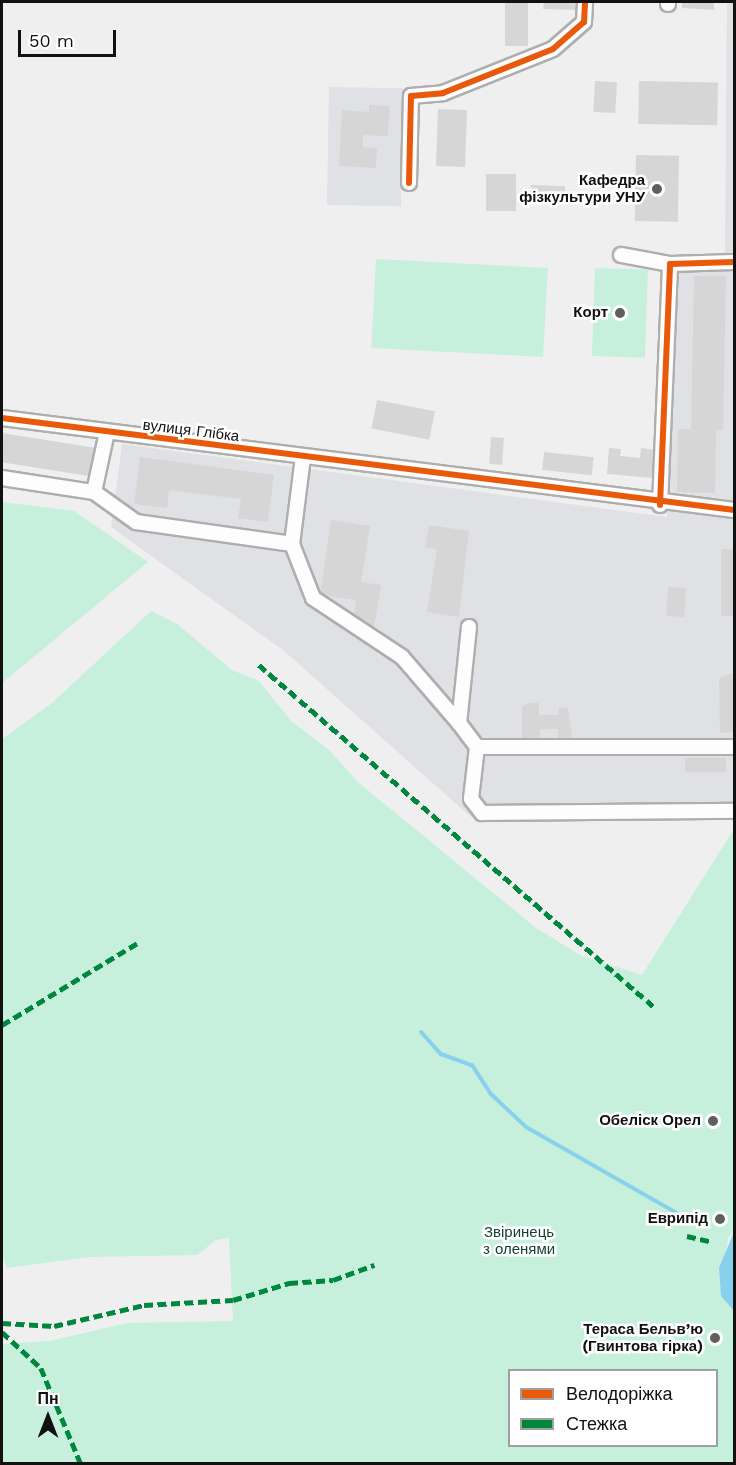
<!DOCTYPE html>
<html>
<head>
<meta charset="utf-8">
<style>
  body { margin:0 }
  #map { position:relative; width:736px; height:1465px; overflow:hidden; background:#efefef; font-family:"Work Sans",sans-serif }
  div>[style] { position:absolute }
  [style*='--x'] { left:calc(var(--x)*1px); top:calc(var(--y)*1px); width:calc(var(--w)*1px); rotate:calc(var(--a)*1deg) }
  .built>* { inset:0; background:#dfe1e5; transform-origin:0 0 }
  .green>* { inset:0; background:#c6f0dc; transform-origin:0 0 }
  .water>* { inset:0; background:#88d1ec }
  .stream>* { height:4px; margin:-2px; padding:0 2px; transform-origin:2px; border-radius:2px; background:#88d1ec }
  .building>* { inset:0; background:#d6d6d7; transform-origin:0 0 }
  .roads { filter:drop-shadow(2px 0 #aeaeaf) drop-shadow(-2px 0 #aeaeaf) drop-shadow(0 2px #aeaeaf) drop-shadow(0 -2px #aeaeaf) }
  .minor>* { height:14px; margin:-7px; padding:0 7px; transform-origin:7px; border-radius:7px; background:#fdfdfd }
  .quiet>* { height:4.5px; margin-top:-2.25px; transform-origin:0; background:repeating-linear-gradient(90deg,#00873e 0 9px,transparent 0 13.5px) }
  .cycleway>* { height:6px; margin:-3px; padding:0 3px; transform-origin:3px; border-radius:3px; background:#e8590c }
  .dots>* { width:16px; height:16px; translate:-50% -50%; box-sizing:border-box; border:3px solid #fff; border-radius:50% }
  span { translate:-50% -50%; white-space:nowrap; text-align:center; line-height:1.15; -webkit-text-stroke:5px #fff; paint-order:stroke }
  .poi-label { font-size:15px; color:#111112; font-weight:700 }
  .right { translate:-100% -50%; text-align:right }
  .street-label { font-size:15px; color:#111112 }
  .park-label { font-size:15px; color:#174130 }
  .frame { position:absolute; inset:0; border:3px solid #111112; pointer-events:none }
  .legend { position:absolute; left:508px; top:1369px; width:210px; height:78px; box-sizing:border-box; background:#fff; border:2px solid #a0a0a0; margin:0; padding:8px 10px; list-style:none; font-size:18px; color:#111112 }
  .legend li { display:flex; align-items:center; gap:12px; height:30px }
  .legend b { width:30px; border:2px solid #a0a0a0 }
  .north { position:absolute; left:18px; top:1387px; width:60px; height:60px; -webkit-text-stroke:4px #fff; paint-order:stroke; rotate:0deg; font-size:16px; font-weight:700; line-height:24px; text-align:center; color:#111112 }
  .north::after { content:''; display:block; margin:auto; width:21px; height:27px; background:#111112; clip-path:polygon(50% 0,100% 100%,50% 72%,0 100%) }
  .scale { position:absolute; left:18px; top:30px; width:98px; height:27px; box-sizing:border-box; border:3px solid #111112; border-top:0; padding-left:8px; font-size:18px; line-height:21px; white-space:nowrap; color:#111112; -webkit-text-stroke:4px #fff; paint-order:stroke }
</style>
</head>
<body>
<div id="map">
  <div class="built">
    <i style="clip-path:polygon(727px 2px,734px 2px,734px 814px,471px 817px,283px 650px,111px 527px,122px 444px,667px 517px,678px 254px,725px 254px)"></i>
    <i style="left:329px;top:87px;width:74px;height:118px;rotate:1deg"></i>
  </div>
  <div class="green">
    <i style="left:376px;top:259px;width:172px;height:89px;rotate:3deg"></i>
    <i style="left:595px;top:268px;width:53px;height:88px;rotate:2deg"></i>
    <i style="clip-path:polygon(2px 502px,74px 511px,148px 562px,2px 683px)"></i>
    <i style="clip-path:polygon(evenodd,151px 611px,177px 624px,232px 670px,259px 681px,291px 721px,329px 750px,359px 783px,536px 928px,582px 956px,642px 975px,734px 829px,734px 1232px,728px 1237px,721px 1296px,734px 1311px,734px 1463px,2px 1464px,2px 1344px,50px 1341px,127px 1323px,233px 1321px,229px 1238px,216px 1240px,197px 1255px,89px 1257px,7px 1268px,2px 1256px,2px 739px,52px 703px,151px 611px,510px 1370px,716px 1370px,716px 1446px,510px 1446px,510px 1370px)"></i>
  </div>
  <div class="water">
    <i style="clip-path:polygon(734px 1232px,734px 1311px,721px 1296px,719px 1268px)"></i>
  </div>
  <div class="stream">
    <i style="--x:421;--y:1032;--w:30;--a:48"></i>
    <i style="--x:441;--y:1054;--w:33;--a:20"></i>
    <i style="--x:472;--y:1065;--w:35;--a:57"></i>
    <i style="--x:491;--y:1094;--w:48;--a:43.3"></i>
    <i style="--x:526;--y:1127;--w:177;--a:29.7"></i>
  </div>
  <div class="building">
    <i style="left:505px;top:2px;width:23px;height:44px"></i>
    <i style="clip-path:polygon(544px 2px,577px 2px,577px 10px,543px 9px)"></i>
    <i style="clip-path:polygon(682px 2px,714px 2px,714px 10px,682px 8px)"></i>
    <i style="left:595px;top:81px;width:22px;height:31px;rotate:3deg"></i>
    <i style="left:639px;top:81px;width:79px;height:43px;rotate:1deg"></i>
    <i style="clip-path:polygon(369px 105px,390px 106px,388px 136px,363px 135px,363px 147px,377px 148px,376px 168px,339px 166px,342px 110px,369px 112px)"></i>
    <i style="left:438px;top:109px;width:29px;height:57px;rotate:2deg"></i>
    <i style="left:636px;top:155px;width:43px;height:66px;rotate:1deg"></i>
    <i style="left:486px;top:174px;width:30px;height:37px"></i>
    <i style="left:531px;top:185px;width:34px;height:9px;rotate:2deg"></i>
    <i style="clip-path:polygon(694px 276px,726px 276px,723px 430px,716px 430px,715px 493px,677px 492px,678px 429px,691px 429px)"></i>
    <i style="left:377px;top:400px;width:59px;height:29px;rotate:11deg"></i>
    <i style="left:2px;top:433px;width:94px;height:29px;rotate:9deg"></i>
    <i style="left:491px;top:437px;width:13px;height:27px;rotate:4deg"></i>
    <i style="clip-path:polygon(609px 448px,621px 449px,620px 456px,640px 458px,641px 448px,655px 450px,653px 478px,607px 474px)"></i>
    <i style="left:544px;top:452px;width:50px;height:18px;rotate:6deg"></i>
    <i style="clip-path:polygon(140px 457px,274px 475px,268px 522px,238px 518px,241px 499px,169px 490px,167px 508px,134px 504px)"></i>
    <i style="clip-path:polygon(331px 520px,370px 526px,361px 582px,381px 585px,374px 627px,353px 624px,356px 600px,320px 595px)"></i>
    <i style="clip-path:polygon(429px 525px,469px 531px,459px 617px,427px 612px,437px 549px,425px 548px)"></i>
    <i style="left:721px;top:549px;width:13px;height:67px"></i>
    <i style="left:668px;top:587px;width:18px;height:29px;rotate:3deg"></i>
    <i style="clip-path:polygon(729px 674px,734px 674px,734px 732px,720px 733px,719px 679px)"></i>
    <i style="clip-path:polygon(527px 703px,539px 703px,539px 715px,559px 715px,559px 708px,568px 708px,573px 743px,558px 743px,558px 729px,540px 729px,540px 741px,522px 741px,522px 707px)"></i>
    <i style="left:685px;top:758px;width:41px;height:14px"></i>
  </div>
  <div class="roads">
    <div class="minor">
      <i style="--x:668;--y:4;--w:2;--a:-90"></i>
      <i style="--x:409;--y:183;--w:87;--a:-88.7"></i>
      <i style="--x:411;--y:96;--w:32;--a:-5"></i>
      <i style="--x:443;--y:93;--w:118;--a:-21.8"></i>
      <i style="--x:553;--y:49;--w:41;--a:-41.1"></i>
      <i style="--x:584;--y:22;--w:20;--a:-87"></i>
      <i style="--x:621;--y:255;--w:50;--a:10.4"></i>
      <i style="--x:2;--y:418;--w:738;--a:7.16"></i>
      <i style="--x:2;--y:478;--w:93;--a:8.7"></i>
      <i style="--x:94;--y:492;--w:61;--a:-77.8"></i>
      <i style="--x:94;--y:492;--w:52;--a:35.5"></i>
      <i style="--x:136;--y:522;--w:158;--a:8"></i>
      <i style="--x:292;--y:544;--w:58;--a:68.7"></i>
      <i style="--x:313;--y:598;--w:107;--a:33.5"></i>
      <i style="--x:402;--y:657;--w:87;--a:49.2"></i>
      <i style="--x:660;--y:505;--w:241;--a:-87.6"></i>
      <i style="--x:670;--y:264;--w:64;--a:-1.8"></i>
      <i style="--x:292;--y:544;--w:88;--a:-82.8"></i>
      <i style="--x:469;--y:627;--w:97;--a:95.9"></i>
      <i style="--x:459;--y:723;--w:30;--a:53"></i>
      <i style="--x:477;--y:747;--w:257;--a:0"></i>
      <i style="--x:477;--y:747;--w:52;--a:96.6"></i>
      <i style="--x:471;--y:799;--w:18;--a:52"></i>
      <i style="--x:482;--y:813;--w:252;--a:-0.5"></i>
    </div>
  </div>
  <div class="quiet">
    <i style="--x:259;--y:665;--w:521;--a:40.88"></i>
    <i style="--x:2;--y:1025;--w:160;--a:-31.2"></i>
    <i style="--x:687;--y:1236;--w:26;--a:13"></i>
    <i style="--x:2;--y:1323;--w:52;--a:3.3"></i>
    <i style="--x:54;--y:1326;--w:92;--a:-13.1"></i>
    <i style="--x:144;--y:1305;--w:89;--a:-3.2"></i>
    <i style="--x:233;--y:1300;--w:59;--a:-16.9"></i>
    <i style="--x:289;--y:1283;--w:44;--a:-3.9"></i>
    <i style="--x:333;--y:1280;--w:44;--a:-20.1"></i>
    <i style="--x:2;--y:1332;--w:53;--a:42.7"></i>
    <i style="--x:41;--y:1368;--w:104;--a:67.4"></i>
  </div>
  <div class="cycleway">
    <i style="--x:409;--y:183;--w:87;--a:-88.7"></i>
    <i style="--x:411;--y:96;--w:32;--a:-5"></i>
    <i style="--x:443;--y:93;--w:118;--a:-21.8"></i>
    <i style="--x:553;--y:49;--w:41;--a:-41.1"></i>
    <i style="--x:584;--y:22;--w:20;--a:-87"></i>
    <i style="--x:2;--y:418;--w:738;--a:7.16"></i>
    <i style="--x:660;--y:505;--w:241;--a:-87.6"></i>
    <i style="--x:670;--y:264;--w:64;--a:-1.8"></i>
  </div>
  <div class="dots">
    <i style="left:657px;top:189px;background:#5f5f5f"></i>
    <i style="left:620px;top:313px;background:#5f5f5f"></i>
    <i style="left:713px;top:1121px;background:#5f5f5f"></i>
    <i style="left:720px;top:1219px;background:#5f5f5f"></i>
    <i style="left:715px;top:1338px;background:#5f5f5f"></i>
  </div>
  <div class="poi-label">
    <span class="right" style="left:645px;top:189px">Кафедра<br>фізкультури УНУ</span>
    <span class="right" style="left:608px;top:313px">Корт</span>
    <span class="right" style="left:701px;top:1121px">Обеліск Орел</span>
    <span class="right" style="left:708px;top:1219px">Еврипід</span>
    <span class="right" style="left:703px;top:1338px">Тераса Бельв’ю<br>(Гвинтова гірка)</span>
  </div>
  <div class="street-label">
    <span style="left:191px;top:431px;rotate:7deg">вулиця Глібка</span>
  </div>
  <div class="park-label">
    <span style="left:519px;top:1241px">Звіринець<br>з оленями</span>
  </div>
  <div class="frame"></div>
  <ul class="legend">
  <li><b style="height:8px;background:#e8590c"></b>Велодоріжка</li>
  <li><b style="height:8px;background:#00873e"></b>Стежка</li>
  </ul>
  <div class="north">Пн</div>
  <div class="scale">50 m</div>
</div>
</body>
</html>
